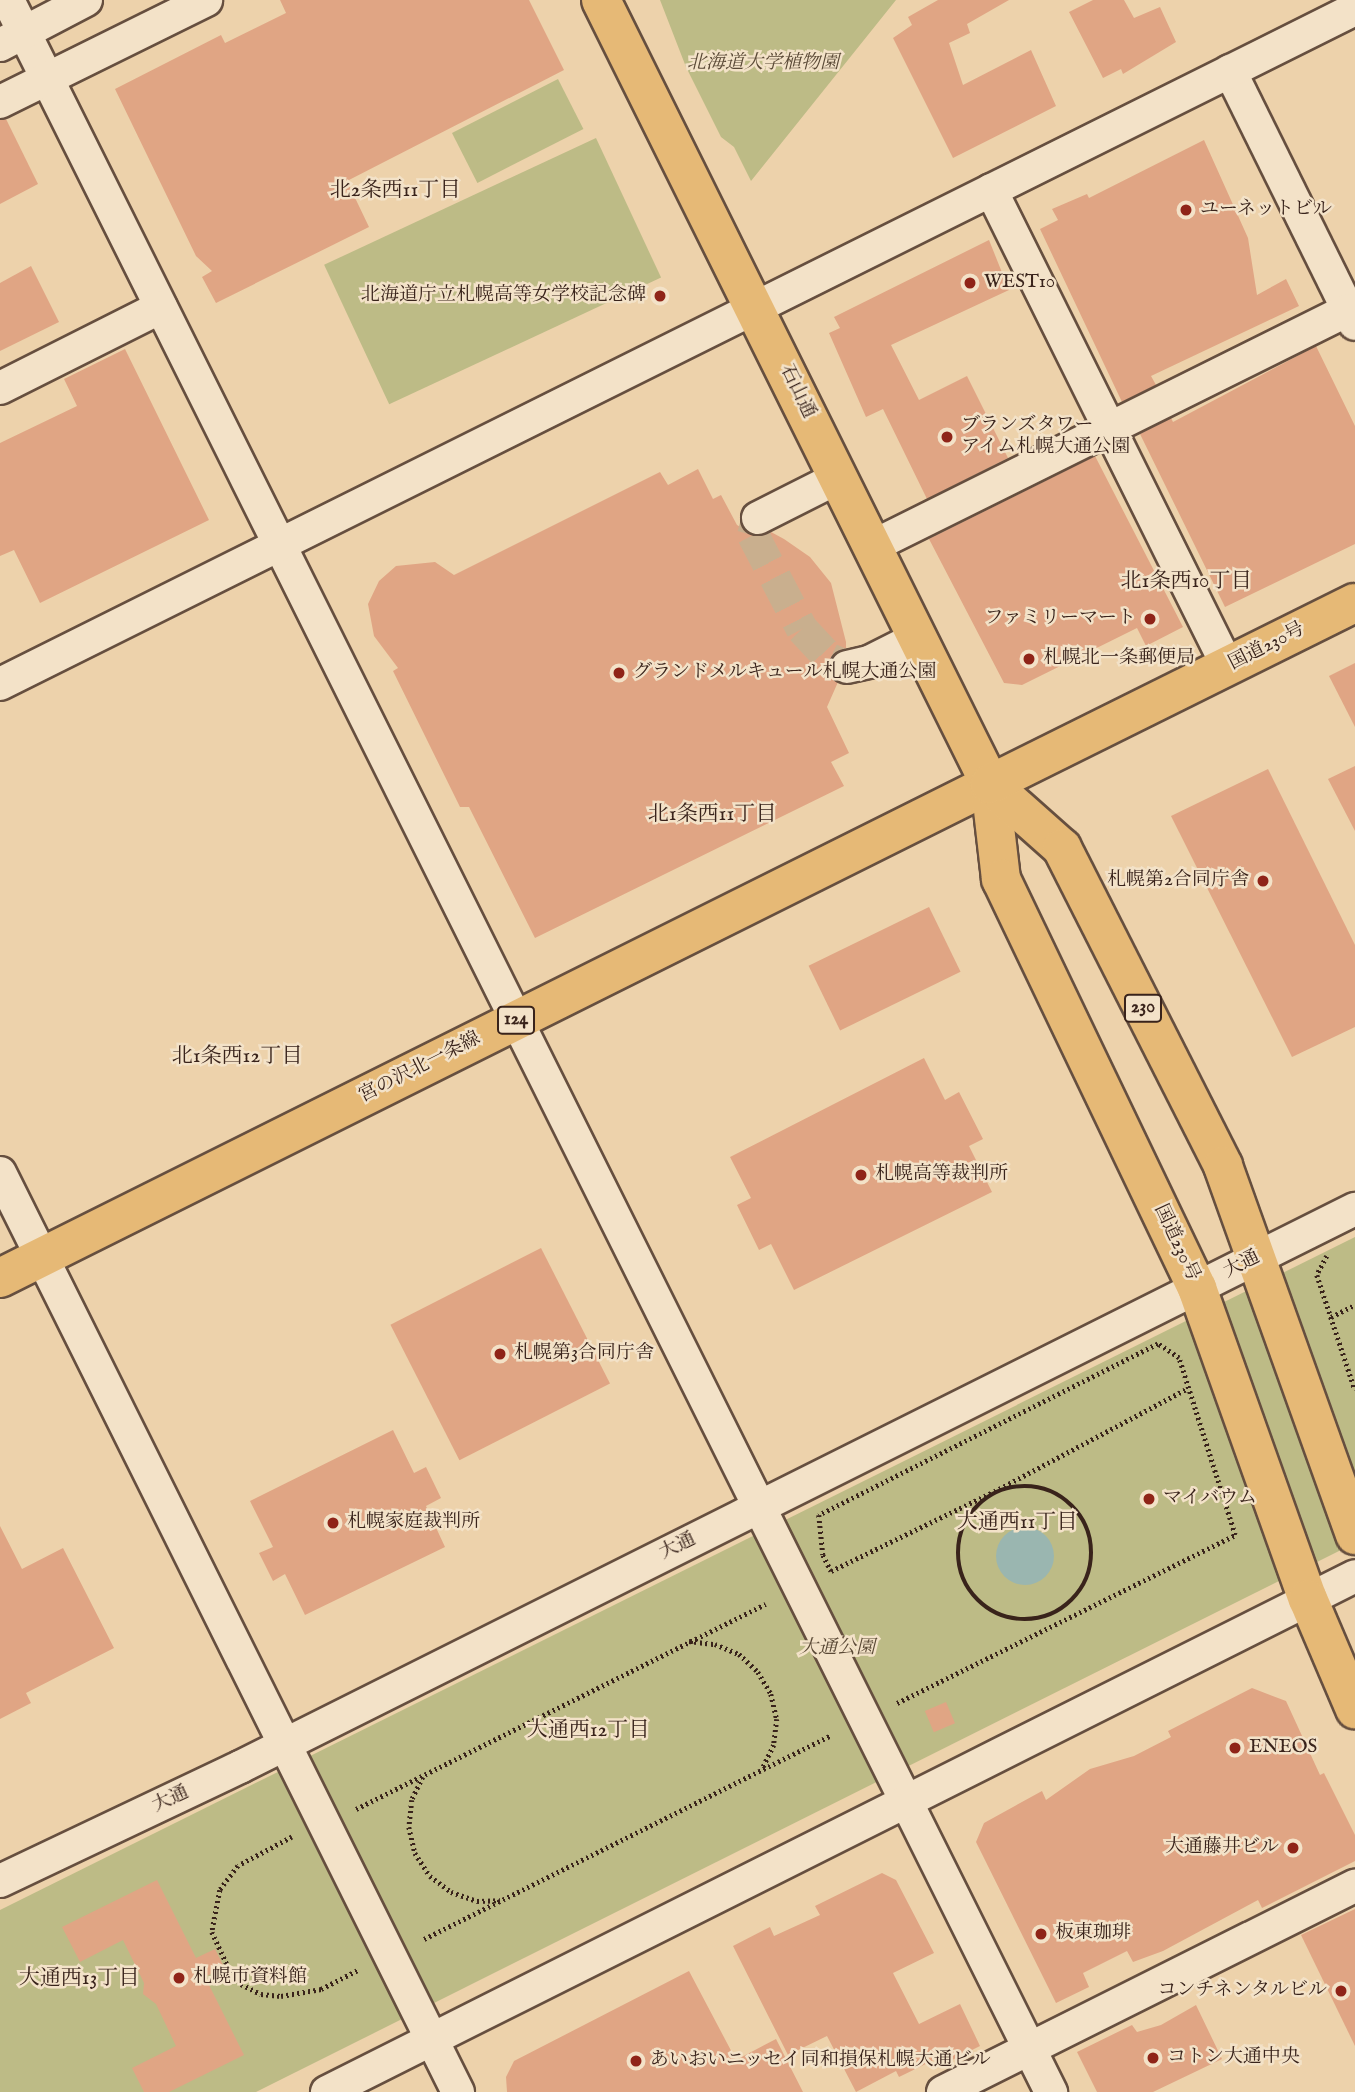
<!DOCTYPE html>
<html>
<head>
<meta charset="utf-8">
<style>
  body { margin:0 }
  #map { position:relative; width:1355px; height:2092px; overflow:hidden; background:#edd2ab; font-family:"IM FELL English","Noto Serif JP",serif }
  div>[style] { position:absolute }
  [style*='--x'] { left:calc(var(--x)*1px); top:calc(var(--y)*1px); width:calc(var(--w)*1px); rotate:calc(var(--a)*1deg) }
  .green>* { inset:0; background:#bdbb86; transform-origin:0 0 }
  .water>* { inset:0; background:#9ab6b0 }
  .round { border-radius:50% }
  .building>* { inset:0; background:#e0a584; transform-origin:0 0 }
  .minor-tunnel>* { height:32px; margin-top:-16px; transform-origin:0; background:repeating-linear-gradient(90deg,#c9af8e 0 32px,transparent 0 48px) }
  .path>* { height:4.5px; margin-top:-2.25px; transform-origin:0; background:repeating-linear-gradient(90deg,#39231b 0 2px,transparent 0 5.5px) }
  .path>.ring { margin:-2.25px; padding:0; box-sizing:content-box; background:none; border:4.5px solid #39231b; border-radius:50% }
  .roads { filter:drop-shadow(2px 0 #664f3f) drop-shadow(-2px 0 #664f3f) drop-shadow(0 2px #664f3f) drop-shadow(0 -2px #664f3f) }
  .minor>* { height:32px; margin:-16px; padding:0 16px; transform-origin:16px; border-radius:16px; background:#f3e2c8 }
  .major>* { height:38px; margin:-19px; padding:0 19px; transform-origin:19px; border-radius:19px; background:#e6b976 }
  .highway>* { height:38px; margin:-19px; padding:0 19px; transform-origin:19px; border-radius:19px; background:#e6b976 }
  .dots>* { width:19px; height:19px; translate:-50% -50%; box-sizing:border-box; border:4px solid #f3e2c8; border-radius:50% }
  span { translate:-50% -50%; white-space:nowrap; text-align:center; line-height:1.15; -webkit-text-stroke:5px #f3e2c8; paint-order:stroke }
  .shield-label span { padding:2px 5px; background:#f3e2c8; border:2px solid; border-radius:5px; -webkit-text-stroke-width:0 }
  .shield-label { font-size:18px; color:#39231b; font-weight:700 }
  .park-label { font-size:19px; color:#5a4936; font-style:italic }
  .poi-label { font-size:19px; color:#39231b }
  .left { translate:0 -50%; text-align:left }
  .right { translate:-100% -50%; text-align:right }
  .street-label { font-size:19px; color:#39231b }
  .neighbourhood-label { font-size:21px; color:#39231b }
</style>
</head>
<body>
<div id="map">
  <div class="green">
    <i style="clip-path:polygon(660px 0,896px 0,751px 181px,734px 147px,721px 137px,686px 67px)"></i>
    <i style="left:558px;top:79px;width:56px;height:119px;rotate:63deg"></i>
    <i style="left:596px;top:138px;width:154px;height:300px;rotate:65deg"></i>
    <i style="clip-path:polygon(1355px 1237px,1355px 1543px,256px 2092px,0 2092px,0 1910px)"></i>
  </div>
  <div class="water">
    <i class="round" style="left:996px;top:1527px;width:58px;height:58px"></i>
  </div>
  <div class="building">
    <i style="clip-path:polygon(280px 0,529px 0,564px 70px,347px 181px,369px 227px,216px 303px,202px 277px,212px 271px,196px 256px,115px 89px,221px 35px,225px 43px,286px 13px)"></i>
    <i style="clip-path:polygon(938px 0,1009px 0,967px 24px,970px 33px,949px 43px,963px 85px,1031px 50px,1056px 106px,953px 158px,893px 38px,912px 25px,908px 17px)"></i>
    <i style="clip-path:polygon(1093px 0,1124px 0,1134px 18px,1160px 7px,1176px 42px,1123px 74px,1121px 69px,1103px 78px,1069px 12px)"></i>
    <i style="clip-path:polygon(6px 119px,38px 184px,0 204px,0 120px)"></i>
    <i style="clip-path:polygon(1204px 140px,1248px 238px,1257px 295px,1286px 279px,1299px 306px,1151px 376px,1156px 385px,1122px 402px,1040px 229px,1058px 220px,1052px 209px,1087px 194px,1089px 198px)"></i>
    <i style="clip-path:polygon(989px 240px,1009px 290px,891px 345px,919px 400px,967px 376px,1008px 458px,927px 499px,883px 409px,866px 417px,829px 333px,840px 328px,834px 317px)"></i>
    <i style="clip-path:polygon(31px 266px,59px 322px,0 351px,0 283px)"></i>
    <i style="clip-path:polygon(1316px 346px,1355px 426px,1355px 544px,1225px 607px,1140px 434px,1171px 418px,1173px 422px)"></i>
    <i style="clip-path:polygon(125px 349px,209px 520px,40px 603px,14px 550px,0 556px,0 443px,77px 406px,64px 379px)"></i>
    <i style="clip-path:polygon(1095px 456px,1183px 627px,1146px 646px,1137px 628px,1022px 685px,1004px 683px,929px 539px)"></i>
    <i style="clip-path:polygon(698px 469px,713px 499px,721px 495px,737px 525px,756px 536px,771px 532px,784px 539px,810px 557px,831px 583px,846px 642px,846px 648px,829px 662px,829px 672px,838px 682px,827px 707px,849px 753px,831px 762px,844px 786px,535px 938px,469px 807px,460px 807px,393px 671px,398px 668px,374px 636px,368px 604px,379px 581px,396px 566px,435px 562px,454px 575px,660px 472px,668px 485px)"></i>
    <i style="clip-path:polygon(1355px 663px,1355px 727px,1329px 676px)"></i>
    <i style="clip-path:polygon(1355px 766px,1355px 831px,1328px 779px)"></i>
    <i style="clip-path:polygon(1268px 769px,1355px 945px,1355px 1027px,1292px 1057px,1171px 816px)"></i>
    <i style="left:929px;top:907px;width:72px;height:134px;rotate:64deg"></i>
    <i style="clip-path:polygon(924px 1058px,945px 1100px,959px 1092px,983px 1139px,969px 1146px,992px 1192px,794px 1290px,771px 1244px,759px 1250px,737px 1205px,751px 1198px,730px 1157px)"></i>
    <i style="left:541px;top:1248px;width:152px;height:169px;rotate:63deg"></i>
    <i style="clip-path:polygon(393px 1430px,414px 1473px,426px 1467px,441px 1498px,426px 1506px,445px 1547px,305px 1615px,285px 1574px,273px 1581px,259px 1553px,273px 1547px,250px 1501px)"></i>
    <i style="clip-path:polygon(0 1526px,22px 1569px,63px 1548px,114px 1648px,26px 1693px,31px 1703px,0 1719px)"></i>
    <i style="clip-path:polygon(1252px 1688px,1286px 1701px,1320px 1775px,1324px 1773px,1355px 1835px,1355px 1861px,1262px 1908px,1258px 1900px,1163px 1951px,1133px 1962px,1127px 1951px,1083px 1973px,1089px 1987px,1056px 2003px,976px 1842px,984px 1823px,1042px 1791px,1046px 1800px,1090px 1769px,1134px 1756px,1171px 1737px,1168px 1731px)"></i>
    <i style="left:946px;top:1702px;width:23px;height:23px;rotate:67deg"></i>
    <i style="clip-path:polygon(882px 1873px,896px 1880px,934px 1953px,893px 1973px,919px 2024px,960px 2004px,980px 2046px,944px 2064px,940px 2057px,899px 2077px,896px 2071px,856px 2092px,827px 2036px,788px 2055px,733px 1946px,770px 1927px,774px 1936px,820px 1915px,815px 1906px)"></i>
    <i style="clip-path:polygon(157px 1880px,196px 1958px,215px 1949px,224px 1967px,205px 1977px,244px 2055px,169px 2092px,144px 2092px,132px 2068px,176px 2046px,156px 2004px,143px 1994px,144px 1983px,123px 1940px,80px 1962px,62px 1927px)"></i>
    <i style="clip-path:polygon(1355px 1909px,1355px 2046px,1301px 1935px)"></i>
    <i style="clip-path:polygon(689px 1971px,736px 2060px,776px 2039px,803px 2092px,507px 2092px,506px 2077px,514px 2061px)"></i>
    <i style="clip-path:polygon(1196px 2005px,1222px 2059px,1153px 2092px,1097px 2092px,1077px 2052px,1132px 2025px,1137px 2032px,1161px 2025px)"></i>
  </div>
  <div class="minor-tunnel">
    <i style="--x:758;--y:518;--w:18;--a:106"></i>
    <i style="--x:753;--y:535;--w:106;--a:62.5"></i>
    <i style="--x:802;--y:629;--w:41;--a:47"></i>
    <i style="--x:830;--y:659;--w:19;--a:25"></i>
  </div>
  <div class="path">
    <i style="--x:1327;--y:1256;--w:21;--a:118"></i>
    <i style="--x:1317;--y:1275;--w:121;--a:71.7"></i>
    <i style="--x:1331;--y:1317;--w:27;--a:-27"></i>
    <i class="ring" style="left:958px;top:1486px;width:129.5px;height:129.5px"></i>
    <i style="--x:689;--y:1641;--w:26;--a:7"></i>
    <i style="--x:715;--y:1644;--w:26;--a:23"></i>
    <i style="--x:739;--y:1654;--w:26;--a:43"></i>
    <i style="--x:758;--y:1672;--w:26;--a:59"></i>
    <i style="--x:771;--y:1694;--w:26;--a:77"></i>
    <i style="--x:777;--y:1719;--w:26;--a:97"></i>
    <i style="--x:774;--y:1745;--w:25;--a:116"></i>
    <i style="--x:897;--y:1703;--w:377;--a:-26.4"></i>
    <i style="--x:1235;--y:1535;--w:186;--a:-107.6"></i>
    <i style="--x:1179;--y:1358;--w:25;--a:-146"></i>
    <i style="--x:1158;--y:1344;--w:380;--a:153.2"></i>
    <i style="--x:819;--y:1515;--w:40;--a:84.3"></i>
    <i style="--x:823;--y:1555;--w:18;--a:63"></i>
    <i style="--x:831;--y:1571;--w:187;--a:-26"></i>
    <i style="--x:999;--y:1489;--w:214;--a:-28.1"></i>
    <i style="--x:423;--y:1777;--w:25;--a:116"></i>
    <i style="--x:412;--y:1800;--w:27;--a:96"></i>
    <i style="--x:409;--y:1827;--w:27;--a:77"></i>
    <i style="--x:415;--y:1853;--w:27;--a:57"></i>
    <i style="--x:430;--y:1876;--w:26;--a:37"></i>
    <i style="--x:451;--y:1892;--w:28;--a:19"></i>
    <i style="--x:477;--y:1901;--w:23;--a:-2"></i>
    <i style="--x:356;--y:1809;--w:458;--a:-26.6"></i>
    <i style="--x:292;--y:1837;--w:61;--a:151.8"></i>
    <i style="--x:238;--y:1866;--w:30;--a:127"></i>
    <i style="--x:220;--y:1890;--w:43;--a:100.8"></i>
    <i style="--x:212;--y:1932;--w:38;--a:65"></i>
    <i style="--x:228;--y:1967;--w:21;--a:53"></i>
    <i style="--x:241;--y:1984;--w:22;--a:27"></i>
    <i style="--x:261;--y:1994;--w:20;--a:6"></i>
    <i style="--x:281;--y:1996;--w:41;--a:-9.9"></i>
    <i style="--x:321;--y:1989;--w:42;--a:-27.2"></i>
    <i style="--x:424;--y:1939;--w:454;--a:-26.6"></i>
  </div>
  <div class="roads">
    <div class="minor">
      <i style="--x:8;--y:0;--w:2338;--a:63.5"></i>
      <i style="--x:0;--y:45;--w:97;--a:-27.6"></i>
      <i style="--x:1230;--y:71;--w:282;--a:63.7"></i>
      <i style="--x:0;--y:102;--w:230;--a:-26.3"></i>
      <i style="--x:991;--y:190;--w:533;--a:63.58"></i>
      <i style="--x:0;--y:388;--w:180;--a:-26.7"></i>
      <i style="--x:758;--y:518;--w:91;--a:-26.8"></i>
      <i style="--x:873;--y:546;--w:530;--a:-26.42"></i>
      <i style="--x:847;--y:667;--w:23;--a:-13"></i>
      <i style="--x:869;--y:662;--w:56;--a:-26.6"></i>
      <i style="--x:0;--y:684;--w:1514;--a:-26.48"></i>
      <i style="--x:0;--y:1173;--w:1027;--a:63.51"></i>
      <i style="--x:0;--y:1881;--w:266;--a:-25.4"></i>
      <i style="--x:240;--y:1767;--w:1247;--a:-26.59"></i>
      <i style="--x:327;--y:2092;--w:1150;--a:-26.65"></i>
      <i style="--x:943;--y:2092;--w:461;--a:-26.6"></i>
    </div>
    <div class="major">
      <i style="--x:0;--y:1278;--w:1106;--a:-26.52"></i>
      <i style="--x:990;--y:784;--w:875;--a:-116.39"></i>
    </div>
    <div class="highway">
      <i style="--x:990;--y:784;--w:96;--a:83.4"></i>
      <i style="--x:1001;--y:879;--w:454;--a:64.4"></i>
      <i style="--x:1197;--y:1288;--w:330;--a:70.4"></i>
      <i style="--x:1308;--y:1599;--w:120;--a:66.9"></i>
      <i style="--x:990;--y:784;--w:96;--a:41.6"></i>
      <i style="--x:1062;--y:848;--w:356;--a:63.1"></i>
      <i style="--x:1223;--y:1166;--w:392;--a:70.3"></i>
      <i style="--x:990;--y:784;--w:407;--a:-26.4"></i>
    </div>
  </div>
  <div class="dots">
    <i style="left:1186px;top:210px;background:#8f2418"></i>
    <i style="left:970px;top:283px;background:#8f2418"></i>
    <i style="left:660px;top:296px;background:#8f2418"></i>
    <i style="left:947px;top:437px;background:#8f2418"></i>
    <i style="left:1150px;top:619px;background:#8f2418"></i>
    <i style="left:1029px;top:659px;background:#8f2418"></i>
    <i style="left:619px;top:673px;background:#8f2418"></i>
    <i style="left:1263px;top:881px;background:#8f2418"></i>
    <i style="left:861px;top:1175px;background:#8f2418"></i>
    <i style="left:500px;top:1354px;background:#8f2418"></i>
    <i style="left:1149px;top:1499px;background:#8f2418"></i>
    <i style="left:333px;top:1523px;background:#8f2418"></i>
    <i style="left:1235px;top:1748px;background:#8f2418"></i>
    <i style="left:1293px;top:1848px;background:#8f2418"></i>
    <i style="left:1041px;top:1934px;background:#8f2418"></i>
    <i style="left:179px;top:1978px;background:#8f2418"></i>
    <i style="left:1341px;top:1991px;background:#8f2418"></i>
    <i style="left:1153px;top:2058px;background:#8f2418"></i>
    <i style="left:636px;top:2061px;background:#8f2418"></i>
  </div>
  <div class="shield-label">
    <span style="left:1143px;top:1008px">230</span>
    <span style="left:516px;top:1020px">124</span>
  </div>
  <div class="park-label">
    <span style="left:763px;top:64px">北海道大学植物園</span>
    <span style="left:837px;top:1649px">大通公園</span>
  </div>
  <div class="poi-label">
    <span class="left" style="left:1200px;top:210px">ユーネットビル</span>
    <span class="left" style="left:984px;top:283px">WEST10</span>
    <span class="right" style="left:646px;top:296px">北海道庁立札幌高等女学校記念碑</span>
    <span class="left" style="left:961px;top:437px">ブランズタワー<br>アイム札幌大通公園</span>
    <span class="right" style="left:1136px;top:619px">ファミリーマート</span>
    <span class="left" style="left:1043px;top:659px">札幌北一条郵便局</span>
    <span class="left" style="left:633px;top:673px">グランドメルキュール札幌大通公園</span>
    <span class="right" style="left:1249px;top:881px">札幌第2合同庁舎</span>
    <span class="left" style="left:875px;top:1175px">札幌高等裁判所</span>
    <span class="left" style="left:514px;top:1354px">札幌第3合同庁舎</span>
    <span class="left" style="left:1163px;top:1499px">マイバウム</span>
    <span class="left" style="left:347px;top:1523px">札幌家庭裁判所</span>
    <span class="left" style="left:1249px;top:1748px">ENEOS</span>
    <span class="right" style="left:1279px;top:1848px">大通藤井ビル</span>
    <span class="left" style="left:1055px;top:1934px">板東珈琲</span>
    <span class="left" style="left:193px;top:1978px">札幌市資料館</span>
    <span class="right" style="left:1327px;top:1991px">コンチネンタルビル</span>
    <span class="left" style="left:1167px;top:2058px">コトン大通中央</span>
    <span class="left" style="left:650px;top:2061px">あいおいニッセイ同和損保札幌大通ビル</span>
  </div>
  <div class="street-label">
    <span style="left:797px;top:392px;rotate:64deg">石山通</span>
    <span style="left:1267px;top:647px;rotate:-27deg">国道230号</span>
    <span style="left:420px;top:1068px;rotate:-27deg">宮の沢北一条線</span>
    <span style="left:1176px;top:1243px;rotate:65deg">国道230号</span>
    <span style="left:1242px;top:1265px;rotate:-27deg">大通</span>
    <span style="left:678px;top:1547px;rotate:-26deg">大通</span>
    <span style="left:171px;top:1800px;rotate:-25deg">大通</span>
  </div>
  <div class="neighbourhood-label">
    <span style="left:395px;top:191px">北2条西11丁目</span>
    <span style="left:1186px;top:582px">北1条西10丁目</span>
    <span style="left:712px;top:815px">北1条西11丁目</span>
    <span style="left:237px;top:1057px">北1条西12丁目</span>
    <span style="left:1017px;top:1523px">大通西11丁目</span>
    <span style="left:588px;top:1731px">大通西12丁目</span>
    <span style="left:79px;top:1979px">大通西13丁目</span>
  </div>
</div>
</body>
</html>
